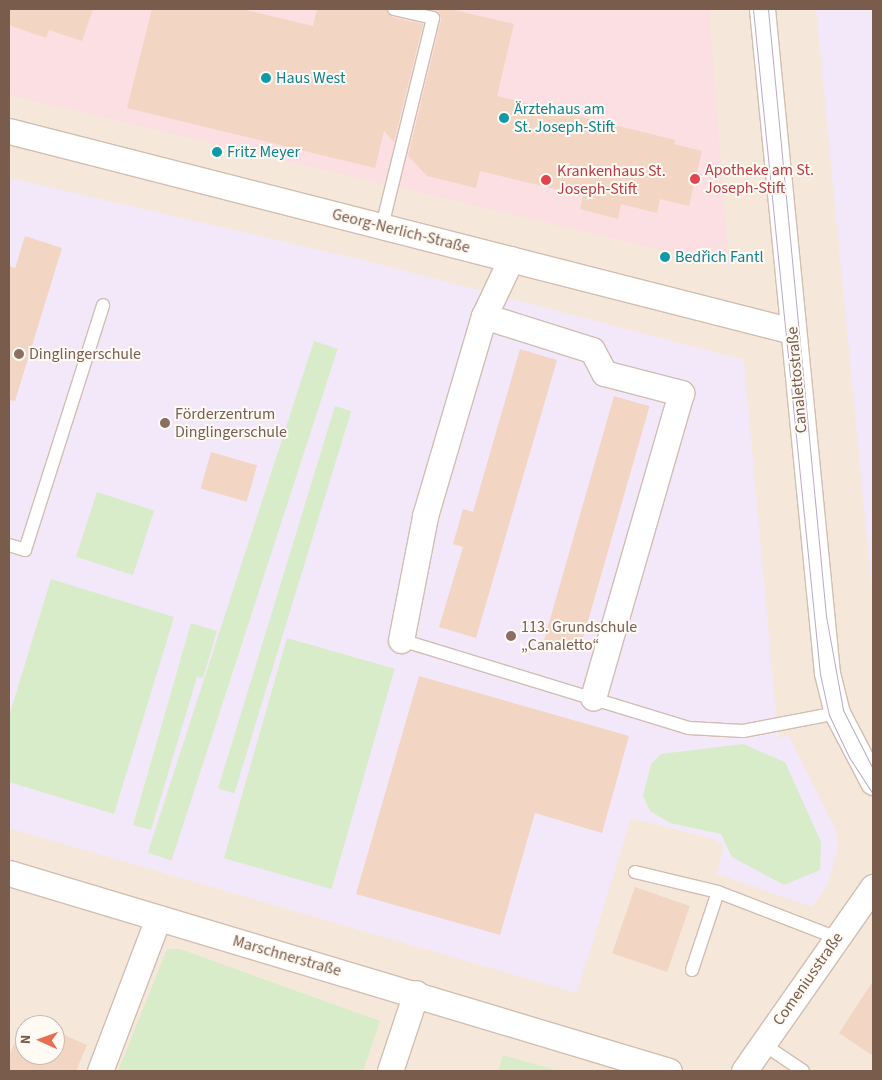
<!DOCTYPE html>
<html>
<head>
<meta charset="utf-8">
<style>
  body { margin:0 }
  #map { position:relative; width:882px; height:1080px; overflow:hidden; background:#fdf6ec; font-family:"Source Sans 3",sans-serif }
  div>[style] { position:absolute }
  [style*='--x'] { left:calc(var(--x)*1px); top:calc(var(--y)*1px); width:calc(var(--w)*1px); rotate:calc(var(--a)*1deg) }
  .residential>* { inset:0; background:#f5e8da }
  .education>* { inset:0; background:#f3e8fa }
  .medical>* { inset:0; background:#fbdfe3 }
  .green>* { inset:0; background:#d8ecc9; transform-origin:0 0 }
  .building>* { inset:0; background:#f3d5c3; transform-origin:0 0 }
  .roads { filter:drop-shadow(1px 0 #d1beb0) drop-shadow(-1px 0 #d1beb0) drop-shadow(0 1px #d1beb0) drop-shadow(0 -1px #d1beb0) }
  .lane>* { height:12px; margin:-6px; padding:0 6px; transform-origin:6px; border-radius:6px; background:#fff }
  .street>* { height:25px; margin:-12.5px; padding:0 12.5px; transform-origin:12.5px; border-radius:12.5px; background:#fff }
  .tram>* { height:1px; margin:-0.5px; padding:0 0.5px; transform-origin:0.5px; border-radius:0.5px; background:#b9a8c9 }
  .dots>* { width:14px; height:14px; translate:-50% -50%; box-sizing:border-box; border:2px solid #fffaf3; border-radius:50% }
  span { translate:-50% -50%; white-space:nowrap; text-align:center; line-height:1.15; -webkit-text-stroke:4px #fffaf3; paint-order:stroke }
  .culture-label { font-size:16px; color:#0d838f }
  .left { translate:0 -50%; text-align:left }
  .health-label { font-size:16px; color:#be3a42 }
  .street-label { font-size:16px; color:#7a5c4d }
  .education-label { font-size:16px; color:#785e54 }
  .frame { position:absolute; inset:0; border:10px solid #7a5c4d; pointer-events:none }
  .north { position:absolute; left:15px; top:1015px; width:50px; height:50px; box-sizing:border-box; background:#fffaf3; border:1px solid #cabbb1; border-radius:50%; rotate:272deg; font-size:14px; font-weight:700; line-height:20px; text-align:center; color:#7a5c4d }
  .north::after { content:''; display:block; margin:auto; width:18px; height:22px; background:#e76f51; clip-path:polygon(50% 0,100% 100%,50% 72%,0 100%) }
</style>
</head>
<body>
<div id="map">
  <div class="residential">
    <i style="clip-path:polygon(evenodd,9px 9px,873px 9px,873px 1071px,9px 1071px,9px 9px,25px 1025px,55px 1025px,55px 1055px,25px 1055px,25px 1025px)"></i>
  </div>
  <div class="education">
    <i style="clip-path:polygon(816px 9px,873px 9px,873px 602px,841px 268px)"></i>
    <i style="clip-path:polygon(9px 178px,371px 262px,744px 360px,777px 725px,780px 738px,788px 735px,836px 830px,838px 849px,827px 886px,812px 907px,717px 874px,724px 846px,714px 839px,631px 818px,577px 993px,9px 828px)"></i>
  </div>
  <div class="medical">
    <i style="clip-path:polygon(9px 9px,709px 9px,729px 266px,9px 95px)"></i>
  </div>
  <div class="green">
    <i style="left:314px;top:341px;width:25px;height:538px;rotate:18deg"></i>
    <i style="left:335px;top:406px;width:17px;height:400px;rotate:17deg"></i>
    <i style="left:97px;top:492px;width:60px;height:68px;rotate:18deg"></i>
    <i style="clip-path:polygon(51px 579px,174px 617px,114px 814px,9px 782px,9px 716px)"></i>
    <i style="clip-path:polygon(191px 623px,217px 631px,203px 678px,197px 677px,151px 830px,133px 825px)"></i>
    <i style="left:287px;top:638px;width:112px;height:229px;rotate:16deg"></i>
    <i style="clip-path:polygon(743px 744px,785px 762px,821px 842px,820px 870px,784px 885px,732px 857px,721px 834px,670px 823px,650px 811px,643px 796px,651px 764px,661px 754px)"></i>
    <i style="clip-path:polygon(167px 949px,180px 949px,380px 1021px,363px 1071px,118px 1071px)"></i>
    <i style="clip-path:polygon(503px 1055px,559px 1071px,498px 1071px)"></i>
  </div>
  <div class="building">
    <i style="clip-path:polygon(9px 9px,93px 9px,82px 41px,49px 30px,46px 38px,9px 25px)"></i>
    <i style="clip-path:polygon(152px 9px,241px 9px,313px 26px,317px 9px,386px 9px,392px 17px,423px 24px,394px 142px,384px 131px,375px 168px,127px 108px)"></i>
    <i style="clip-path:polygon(429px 9px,449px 9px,514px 24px,497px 96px,675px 140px,674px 144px,702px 151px,689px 206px,660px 199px,657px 213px,621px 204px,618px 219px,580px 209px,583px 196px,480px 171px,476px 188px,427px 176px,408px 156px,441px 20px,439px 12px)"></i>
    <i style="clip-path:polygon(25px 236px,62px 248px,15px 401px,9px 400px,9px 266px,15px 268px)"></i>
    <i style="clip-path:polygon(520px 349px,557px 360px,476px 638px,439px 627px,463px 547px,453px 544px,463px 509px,473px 512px)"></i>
    <i style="left:614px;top:396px;width:37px;height:254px;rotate:16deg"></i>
    <i style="left:211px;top:452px;width:48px;height:38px;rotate:16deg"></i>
    <i style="clip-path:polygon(419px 676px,629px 736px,602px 833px,535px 813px,500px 935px,356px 894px)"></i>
    <i style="left:635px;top:887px;width:58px;height:70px;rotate:19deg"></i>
    <i style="clip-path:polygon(873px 981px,873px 1056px,839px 1033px)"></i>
    <i style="clip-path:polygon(25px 1018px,41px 1025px,25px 1025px,25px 1055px,55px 1055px,55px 1031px,87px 1045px,76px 1071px,9px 1071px,9px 1056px)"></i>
  </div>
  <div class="roads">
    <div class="lane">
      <i style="--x:382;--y:226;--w:214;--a:-76.2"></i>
      <i style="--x:433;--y:18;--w:40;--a:-167"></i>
      <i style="--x:9;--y:545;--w:17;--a:17"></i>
      <i style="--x:25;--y:550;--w:257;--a:-72.3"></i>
      <i style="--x:401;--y:640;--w:301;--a:17"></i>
      <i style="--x:689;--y:728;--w:54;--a:3.2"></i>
      <i style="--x:743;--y:731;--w:96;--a:-10.8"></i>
      <i style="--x:635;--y:872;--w:85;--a:13.5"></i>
      <i style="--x:718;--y:892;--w:128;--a:21.1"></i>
      <i style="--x:692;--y:970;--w:82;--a:-71.6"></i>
      <i style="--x:763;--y:1044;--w:48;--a:34"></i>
    </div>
    <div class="street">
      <i style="--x:762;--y:9;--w:667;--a:84.41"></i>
      <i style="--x:827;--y:673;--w:41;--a:76"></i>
      <i style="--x:837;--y:713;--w:78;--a:62.4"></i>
      <i style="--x:9;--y:131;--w:808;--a:14.33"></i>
      <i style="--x:484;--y:316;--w:113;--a:17.5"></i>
      <i style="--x:592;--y:350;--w:26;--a:62"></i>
      <i style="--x:604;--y:373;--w:80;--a:14.6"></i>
      <i style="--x:681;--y:393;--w:317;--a:106.1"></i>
      <i style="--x:401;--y:640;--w:126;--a:-79"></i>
      <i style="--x:425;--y:516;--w:209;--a:-73.6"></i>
      <i style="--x:484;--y:316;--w:63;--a:-64.7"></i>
      <i style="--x:9;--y:873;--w:689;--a:16.7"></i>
      <i style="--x:100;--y:1071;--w:164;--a:-69.2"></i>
      <i style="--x:390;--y:1071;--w:82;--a:-71.6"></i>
      <i style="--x:744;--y:1071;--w:225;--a:-55"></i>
    </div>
  </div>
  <div class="tram">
    <i style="--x:753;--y:9;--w:668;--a:84.25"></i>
    <i style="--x:820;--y:674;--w:42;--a:77.6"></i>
    <i style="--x:829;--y:715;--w:47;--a:64.5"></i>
    <i style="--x:849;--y:757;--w:44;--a:57"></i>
    <i style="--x:768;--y:9;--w:610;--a:84.54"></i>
    <i style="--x:826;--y:616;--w:96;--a:79.7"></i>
    <i style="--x:843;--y:710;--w:66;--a:63"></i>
  </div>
  <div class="dots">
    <i style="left:266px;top:78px;background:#0f9aa8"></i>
    <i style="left:504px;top:118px;background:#0f9aa8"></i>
    <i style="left:217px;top:152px;background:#0f9aa8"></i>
    <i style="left:695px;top:179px;background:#e0444e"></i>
    <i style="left:546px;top:180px;background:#e0444e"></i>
    <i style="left:665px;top:257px;background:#0f9aa8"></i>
    <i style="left:19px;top:354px;background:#8d6e63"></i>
    <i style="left:165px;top:423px;background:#8d6e63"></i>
    <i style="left:511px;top:636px;background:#8d6e63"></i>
  </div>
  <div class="culture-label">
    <span class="left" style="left:276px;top:78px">Haus West</span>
    <span class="left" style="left:514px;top:118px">Ärztehaus am<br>St. Joseph-Stift</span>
    <span class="left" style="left:227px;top:152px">Fritz Meyer</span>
    <span class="left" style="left:675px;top:257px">Bedřich Fantl</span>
  </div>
  <div class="health-label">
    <span class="left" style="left:705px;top:179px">Apotheke am St.<br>Joseph-Stift</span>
    <span class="left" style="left:557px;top:180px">Krankenhaus St.<br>Joseph-Stift</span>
  </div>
  <div class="street-label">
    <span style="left:401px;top:231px;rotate:14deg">Georg-Nerlich-Straße</span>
    <span style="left:797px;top:380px;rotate:-95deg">Canalettostraße</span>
    <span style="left:287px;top:956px;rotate:16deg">Marschnerstraße</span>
    <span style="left:808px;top:979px;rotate:-55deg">Comeniusstraße</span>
  </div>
  <div class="education-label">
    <span class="left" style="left:29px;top:354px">Dinglingerschule</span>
    <span class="left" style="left:175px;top:423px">Förderzentrum<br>Dinglingerschule</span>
    <span class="left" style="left:521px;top:636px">113. Grundschule<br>„Canaletto“</span>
  </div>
  <div class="frame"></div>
  <div class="north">N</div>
</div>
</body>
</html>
